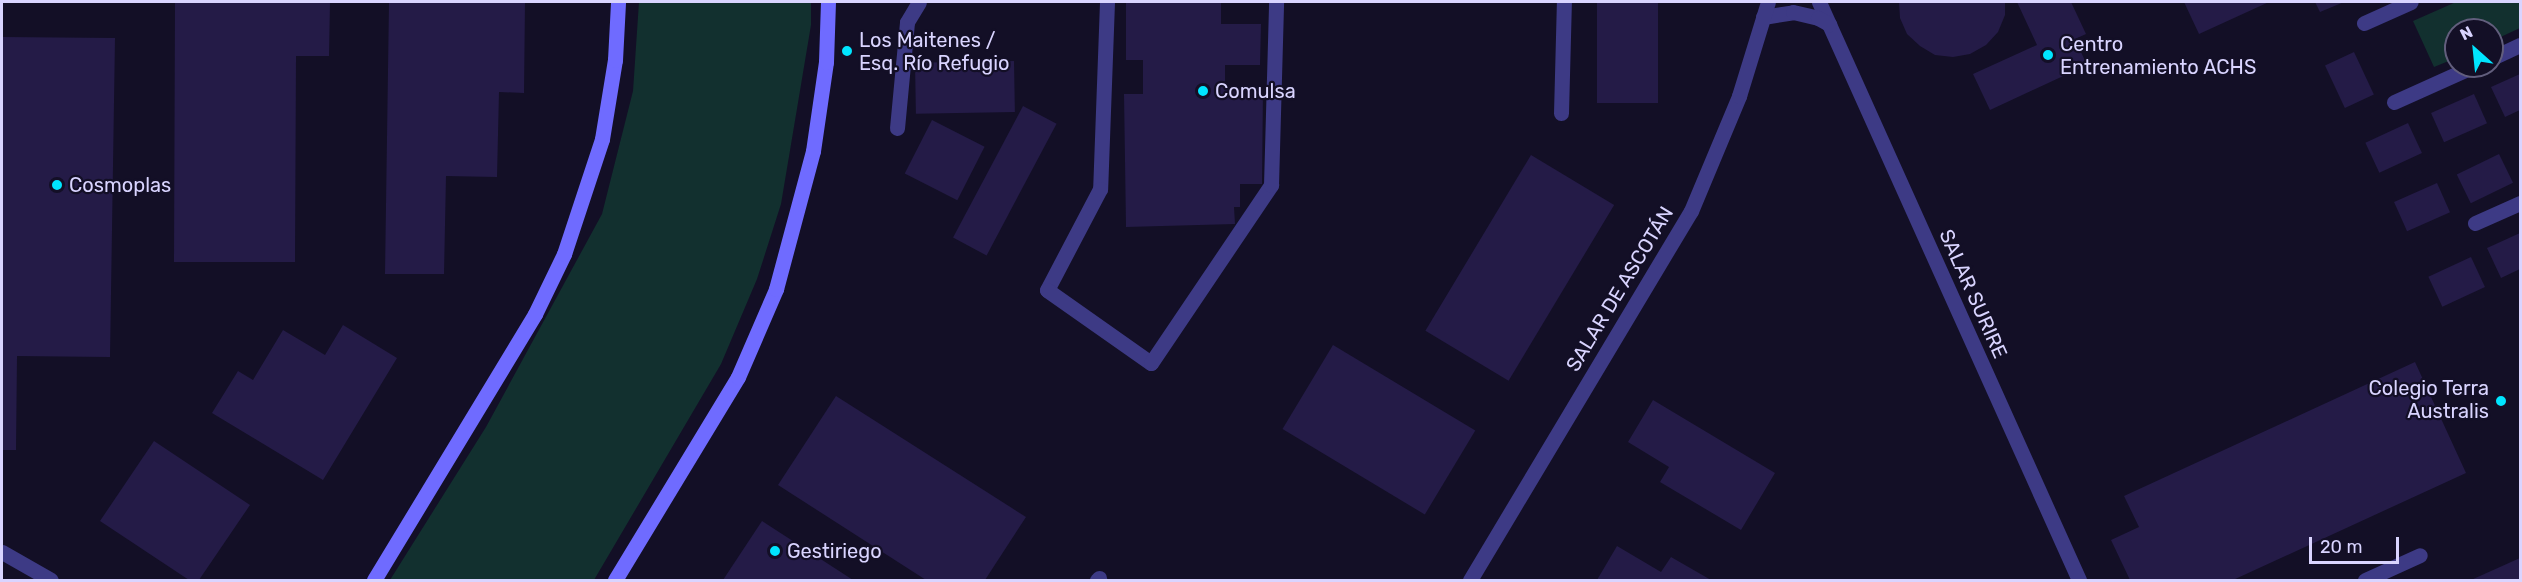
<!DOCTYPE html>
<html>
<head>
<meta charset="utf-8">
<style>
  body { margin:0 }
  #map { position:relative; width:2522px; height:582px; overflow:hidden; background:#130f26; font-family:Rubik,sans-serif }
  div>[style] { position:absolute }
  [style*='--x'] { left:calc(var(--x)*1px); top:calc(var(--y)*1px); width:calc(var(--w)*1px); rotate:calc(var(--a)*1deg) }
  .green>* { inset:0; background:#12302f }
  .building>* { inset:0; background:#241b47; transform-origin:0 0 }
  .lane>* { height:15px; margin:-7.5px; padding:0 7.5px; transform-origin:7.5px; border-radius:7.5px; background:#3d3a85 }
  .street>* { height:15px; margin:-7.5px; padding:0 7.5px; transform-origin:7.5px; border-radius:7.5px; background:#3d3a85 }
  .secondary>* { height:15px; margin:-7.5px; padding:0 7.5px; transform-origin:7.5px; border-radius:7.5px; background:#6f6bff }
  .dots>* { width:16px; height:16px; translate:-50% -50%; box-sizing:border-box; border:3px solid #130f26; border-radius:50% }
  span { translate:-50% -50%; white-space:nowrap; text-align:center; line-height:1.15; -webkit-text-stroke:4.5px #130f26; paint-order:stroke }
  .poi-label { font-size:20px; color:#d9d4ff }
  .left { translate:0 -50%; text-align:left }
  .right { translate:-100% -50%; text-align:right }
  .street-label { font-size:20px; color:#d9d4ff }
  .frame { position:absolute; inset:0; border:3px solid #d9d4ff; pointer-events:none }
  .north { position:absolute; left:2444px; top:18px; width:60px; height:60px; box-sizing:border-box; background:#130f26; border:2px solid #625e7d; border-radius:50%; rotate:333deg; font-size:16px; font-weight:700; line-height:24px; text-align:center; color:#d9d4ff }
  .north::after { content:''; display:block; margin:auto; width:21px; height:27px; background:#00e5ff; clip-path:polygon(50% 0,100% 100%,50% 72%,0 100%) }
  .scale { position:absolute; left:2309px; top:537px; width:90px; height:27px; box-sizing:border-box; border:3px solid #d9d4ff; border-top:0; padding-left:8px; font-size:18px; line-height:21px; white-space:nowrap; color:#d9d4ff; -webkit-text-stroke:4px #130f26; paint-order:stroke }
</style>
</head>
<body>
<div id="map">
  <div class="green">
    <i style="clip-path:polygon(639px 2px,811px 2px,811px 25px,781px 204px,757px 279px,721px 364px,594px 580px,390px 580px,486px 427px,602px 214px,633px 91px)"></i>
    <i style="clip-path:polygon(2456px 2px,2520px 2px,2520px 28px,2492px 41px,2492px 30px,2456px 30px,2456px 58px,2434px 67px,2413px 21px)"></i>
  </div>
  <div class="building">
    <i style="clip-path:polygon(175px 2px,330px 2px,329px 56px,296px 56px,295px 262px,174px 262px)"></i>
    <i style="clip-path:polygon(389px 2px,525px 2px,524px 93px,499px 92px,497px 177px,446px 176px,444px 274px,385px 274px)"></i>
    <i style="clip-path:polygon(1126px 2px,1221px 2px,1221px 24px,1261px 24px,1260px 65px,1225px 65px,1225px 88px,1263px 89px,1262px 184px,1240px 184px,1240px 207px,1234px 207px,1235px 224px,1126px 227px,1124px 94px,1143px 94px,1143px 60px,1126px 60px)"></i>
    <i style="left:1597px;top:2px;width:61px;height:101px"></i>
    <i style="clip-path:polygon(1899px 2px,2005px 2px,2005px 15px,1998px 32px,1986px 45px,1970px 54px,1953px 57px,1935px 55px,1920px 46px,1907px 34px,1900px 18px)"></i>
    <i style="clip-path:polygon(2017px 2px,2071px 2px,2086px 34px,2075px 39px,2087px 65px,1990px 110px,1973px 74px,2037px 45px)"></i>
    <i style="clip-path:polygon(2184px 2px,2269px 2px,2199px 34px)"></i>
    <i style="clip-path:polygon(2315px 2px,2344px 2px,2320px 12px)"></i>
    <i style="clip-path:polygon(2px 37px,115px 38px,110px 357px,17px 356px,16px 450px,2px 450px)"></i>
    <i style="left:2354px;top:52px;width:47px;height:32px;rotate:65deg"></i>
    <i style="left:1014px;top:61px;width:51px;height:99px;rotate:89deg"></i>
    <i style="clip-path:polygon(2520px 74px,2520px 110px,2505px 117px,2491px 87px)"></i>
    <i style="left:2474px;top:94px;width:32px;height:47px;rotate:66deg"></i>
    <i style="left:1023px;top:106px;width:38px;height:149px;rotate:28deg"></i>
    <i style="left:932px;top:120px;width:59px;height:60px;rotate:27deg"></i>
    <i style="left:2408px;top:123px;width:33px;height:47px;rotate:65deg"></i>
    <i style="left:2499px;top:154px;width:32px;height:47px;rotate:64deg"></i>
    <i style="left:1531px;top:155px;width:97px;height:205px;rotate:31deg"></i>
    <i style="left:2437px;top:183px;width:32px;height:47px;rotate:66deg"></i>
    <i style="clip-path:polygon(2520px 233px,2520px 269px,2501px 278px,2487px 248px)"></i>
    <i style="left:2471px;top:257px;width:33px;height:47px;rotate:65deg"></i>
    <i style="clip-path:polygon(343px 325px,397px 358px,323px 480px,212px 413px,238px 371px,253px 380px,283px 330px,325px 355px)"></i>
    <i style="left:1333px;top:345px;width:166px;height:98px;rotate:31deg"></i>
    <i style="clip-path:polygon(2415px 362px,2466px 473px,2233px 580px,2130px 580px,2111px 540px,2139px 527px,2124px 496px)"></i>
    <i style="clip-path:polygon(836px 396px,1026px 517px,985px 580px,926px 580px,778px 485px)"></i>
    <i style="clip-path:polygon(1653px 400px,1775px 473px,1741px 530px,1660px 482px,1669px 467px,1628px 442px)"></i>
    <i style="clip-path:polygon(154px 441px,250px 505px,199px 580px,189px 580px,100px 521px)"></i>
    <i style="clip-path:polygon(762px 521px,853px 580px,723px 580px)"></i>
    <i style="clip-path:polygon(1617px 546px,1661px 572px,1671px 557px,1711px 580px,1597px 580px)"></i>
    <i style="clip-path:polygon(2520px 558px,2520px 580px,2471px 580px)"></i>
  </div>
  <div class="lane">
    <i style="--x:1107;--y:2;--w:187;--a:92.1"></i>
    <i style="--x:1100;--y:189;--w:114;--a:117.7"></i>
    <i style="--x:1047;--y:290;--w:127;--a:35.1"></i>
    <i style="--x:1151;--y:363;--w:215;--a:-56"></i>
    <i style="--x:1271;--y:185;--w:183;--a:-88.4"></i>
    <i style="--x:1561;--y:113;--w:111;--a:-88.5"></i>
    <i style="--x:897;--y:128;--w:106;--a:-84.6"></i>
    <i style="--x:907;--y:22;--w:23;--a:-59"></i>
    <i style="--x:2;--y:552;--w:56;--a:29.7"></i>
    <i style="--x:1097;--y:580;--w:3;--a:-45"></i>
    <i style="--x:2365;--y:580;--w:60;--a:-24.4"></i>
  </div>
  <div class="street">
    <i style="--x:1819;--y:2;--w:634;--a:65.78"></i>
    <i style="--x:1763;--y:17;--w:30;--a:-9"></i>
    <i style="--x:1793;--y:12;--w:26;--a:13"></i>
    <i style="--x:1818;--y:18;--w:13;--a:29"></i>
    <i style="--x:2364;--y:23;--w:51;--a:-24.1"></i>
    <i style="--x:2492;--y:58;--w:31;--a:-25"></i>
    <i style="--x:2394;--y:102;--w:88;--a:-24.2"></i>
    <i style="--x:2475;--y:223;--w:49;--a:-24"></i>
    <i style="--x:1470;--y:580;--w:430;--a:-59.1"></i>
    <i style="--x:1691;--y:211;--w:125;--a:-67.3"></i>
    <i style="--x:1739;--y:96;--w:98;--a:-72.9"></i>
  </div>
  <div class="secondary">
    <i style="--x:374;--y:580;--w:311;--a:-58.8"></i>
    <i style="--x:535;--y:314;--w:67;--a:-64.2"></i>
    <i style="--x:564;--y:254;--w:121;--a:-71.7"></i>
    <i style="--x:602;--y:139;--w:80;--a:-80.7"></i>
    <i style="--x:615;--y:60;--w:58;--a:-87"></i>
    <i style="--x:615;--y:580;--w:237;--a:-58.8"></i>
    <i style="--x:738;--y:377;--w:96;--a:-66.6"></i>
    <i style="--x:776;--y:289;--w:143;--a:-75"></i>
    <i style="--x:813;--y:151;--w:90;--a:-81.7"></i>
    <i style="--x:826;--y:62;--w:60;--a:-88.1"></i>
  </div>
  <div class="dots">
    <i style="left:847px;top:51px;background:#00e5ff"></i>
    <i style="left:2048px;top:55px;background:#00e5ff"></i>
    <i style="left:1203px;top:91px;background:#00e5ff"></i>
    <i style="left:57px;top:185px;background:#00e5ff"></i>
    <i style="left:2501px;top:401px;background:#00e5ff"></i>
    <i style="left:775px;top:551px;background:#00e5ff"></i>
  </div>
  <div class="poi-label">
    <span class="left" style="left:859px;top:52px">Los Maitenes /<br>Esq. Río Refugio</span>
    <span class="left" style="left:2060px;top:56px">Centro<br>Entrenamiento ACHS</span>
    <span class="left" style="left:1215px;top:91px">Comulsa</span>
    <span class="left" style="left:69px;top:185px">Cosmoplas</span>
    <span class="right" style="left:2489px;top:400px">Colegio Terra<br>Australis</span>
    <span class="left" style="left:787px;top:551px">Gestiriego</span>
  </div>
  <div class="street-label">
    <span style="left:1620px;top:289px;rotate:-59deg">SALAR DE ASCOTÁN</span>
    <span style="left:1973px;top:294px;rotate:66deg">SALAR SURIRE</span>
  </div>
  <div class="frame"></div>
  <div class="north">N</div>
  <div class="scale">20 m</div>
</div>
</body>
</html>
